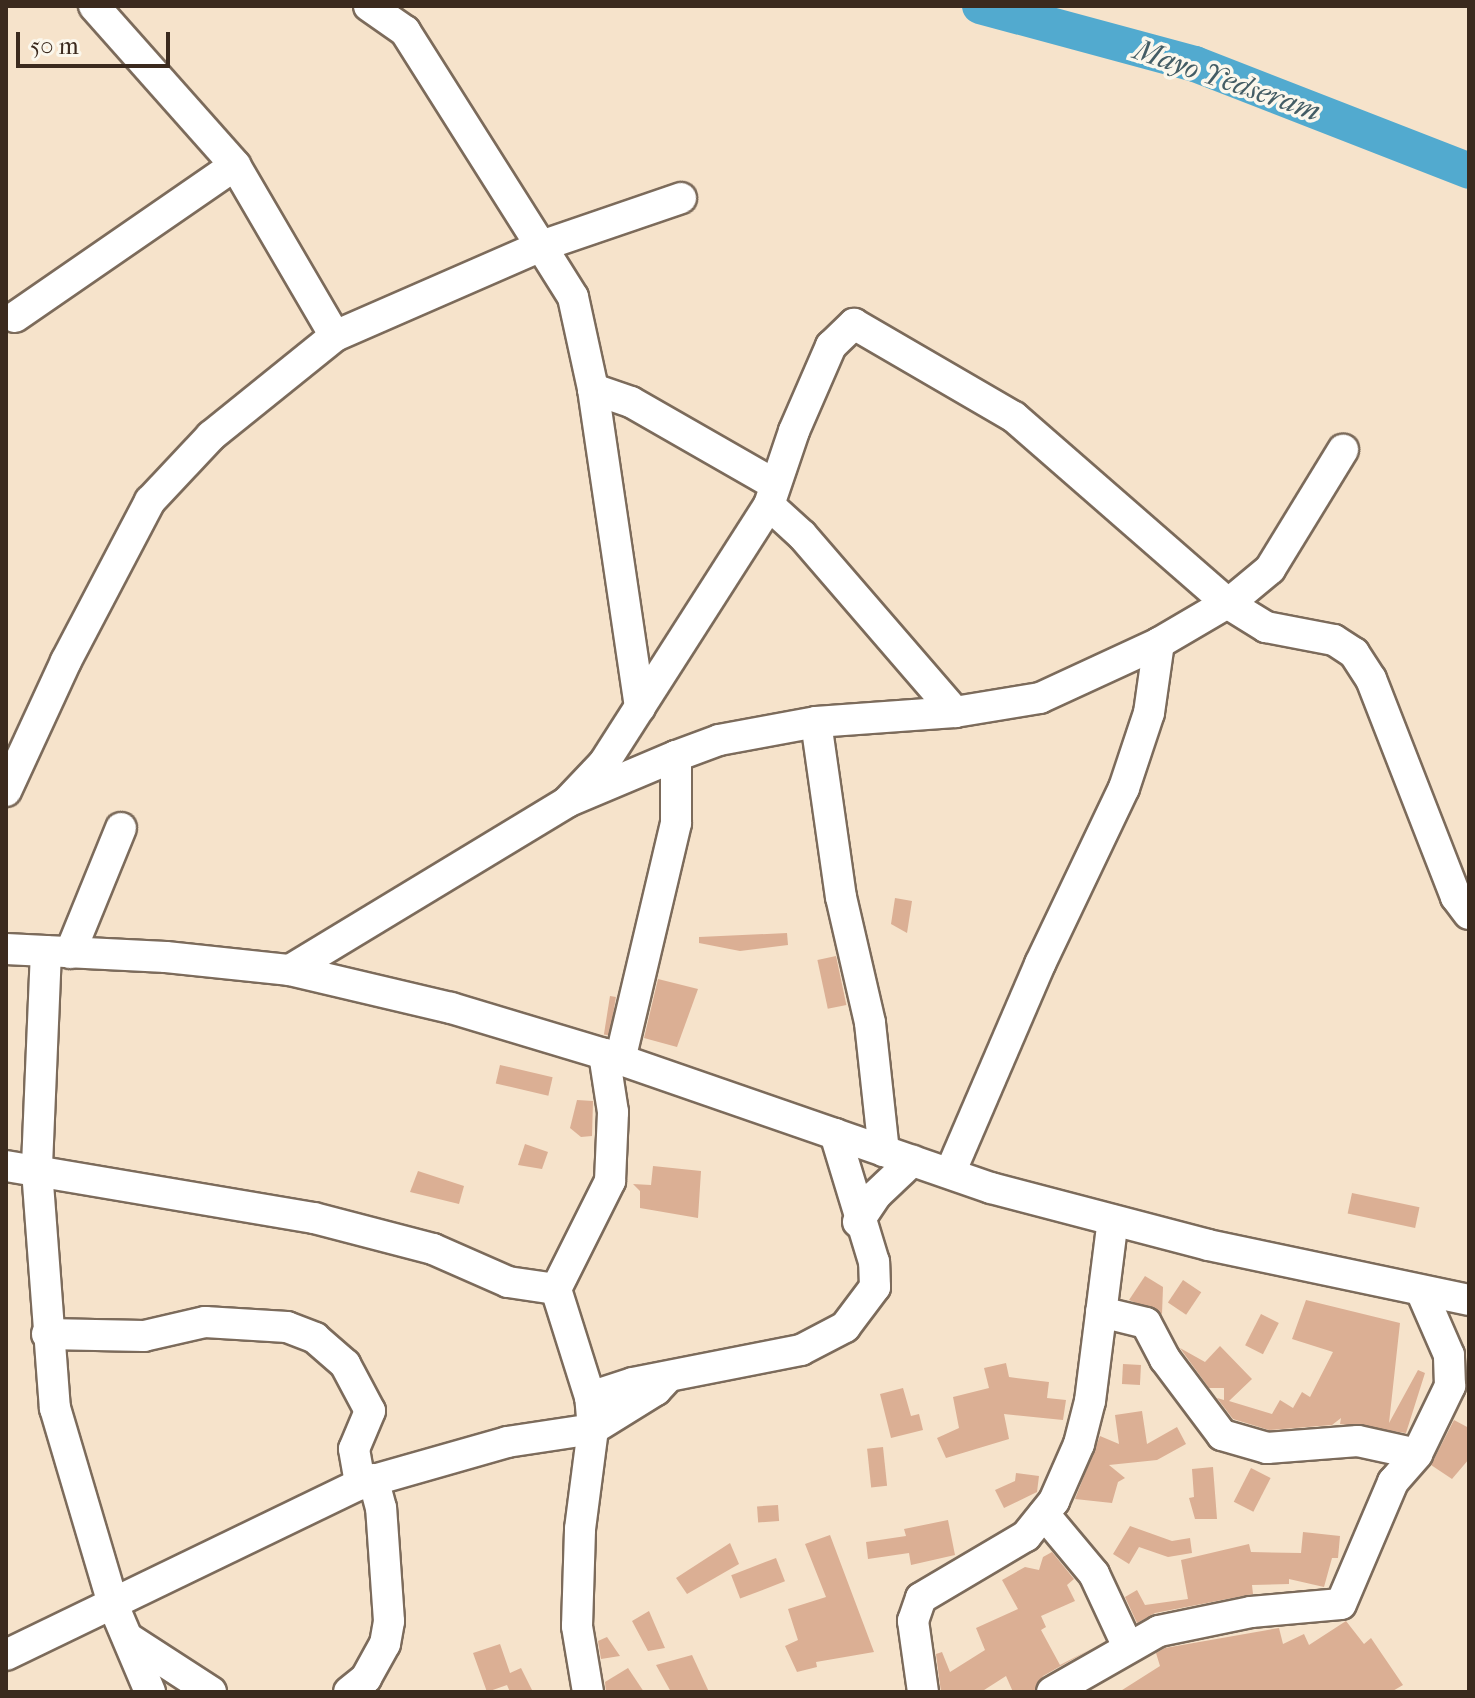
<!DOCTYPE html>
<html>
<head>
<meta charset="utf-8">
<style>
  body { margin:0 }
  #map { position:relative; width:1475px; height:1698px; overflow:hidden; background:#f6e3cb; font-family:"IM FELL French Canon",serif }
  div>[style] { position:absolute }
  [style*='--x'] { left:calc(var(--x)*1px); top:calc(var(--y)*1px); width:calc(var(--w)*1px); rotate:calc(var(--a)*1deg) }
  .river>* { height:36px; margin:-18px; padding:0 18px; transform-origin:18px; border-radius:18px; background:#52aacf }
  .building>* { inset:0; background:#dbaf94; transform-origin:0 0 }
  .roads { filter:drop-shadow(2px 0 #7c6b5b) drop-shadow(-2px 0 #7c6b5b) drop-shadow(0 2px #7c6b5b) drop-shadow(0 -2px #7c6b5b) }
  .minor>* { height:30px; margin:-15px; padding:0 15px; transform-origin:15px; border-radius:15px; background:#fff }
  span { translate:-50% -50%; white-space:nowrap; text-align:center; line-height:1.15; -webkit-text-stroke:7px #fbf7ec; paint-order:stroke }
  .water-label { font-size:30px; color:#445d65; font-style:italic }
  .frame { position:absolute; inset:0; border:8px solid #3b2a1e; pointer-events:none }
  .scale { position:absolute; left:16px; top:32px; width:154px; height:36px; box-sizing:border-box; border:4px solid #3b2a1e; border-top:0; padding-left:10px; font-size:24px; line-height:28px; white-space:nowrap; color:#3b2a1e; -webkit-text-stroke:6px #fbf7ec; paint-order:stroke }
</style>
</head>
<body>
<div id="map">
  <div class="river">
    <i style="--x:980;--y:6;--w:223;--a:15.1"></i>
    <i style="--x:1195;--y:64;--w:294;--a:21.3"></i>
  </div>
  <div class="building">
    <i style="clip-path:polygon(895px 898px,912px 901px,907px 933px,891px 924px)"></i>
    <i style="clip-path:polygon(787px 933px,788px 945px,740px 951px,699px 943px,699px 937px)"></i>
    <i style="left:836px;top:956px;width:50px;height:19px;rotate:78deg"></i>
    <i style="clip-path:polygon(658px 979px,698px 989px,677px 1047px,644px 1038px)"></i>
    <i style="left:610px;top:996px;width:6px;height:39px;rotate:9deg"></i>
    <i style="left:500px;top:1065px;width:54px;height:19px;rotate:13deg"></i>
    <i style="clip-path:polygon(577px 1100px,593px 1101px,592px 1136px,581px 1137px,570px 1128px)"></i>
    <i style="clip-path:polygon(525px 1144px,548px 1152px,542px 1169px,518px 1165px)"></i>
    <i style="clip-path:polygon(653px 1166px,701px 1171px,698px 1218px,640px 1208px,640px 1191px,633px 1184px,651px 1185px)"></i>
    <i style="clip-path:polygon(418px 1171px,464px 1186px,459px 1204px,410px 1192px)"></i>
    <i style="left:1352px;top:1193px;width:69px;height:21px;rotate:12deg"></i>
    <i style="clip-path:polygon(1145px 1276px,1163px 1287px,1162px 1314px,1129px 1300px)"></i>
    <i style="left:1183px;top:1280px;width:22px;height:27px;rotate:34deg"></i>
    <i style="clip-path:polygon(1306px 1300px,1400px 1323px,1389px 1423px,1418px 1370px,1425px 1373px,1406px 1433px,1340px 1424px,1341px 1418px,1332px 1425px,1269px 1430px,1233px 1419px,1217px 1398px,1224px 1400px,1224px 1388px,1209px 1388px,1180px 1348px,1205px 1362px,1220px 1346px,1252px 1379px,1229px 1401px,1272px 1414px,1280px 1400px,1293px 1408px,1302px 1392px,1310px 1397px,1333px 1352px,1292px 1339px)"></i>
    <i style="left:1261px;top:1314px;width:20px;height:35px;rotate:27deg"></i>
    <i style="clip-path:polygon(1006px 1363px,1009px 1377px,1049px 1382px,1047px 1398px,1066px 1400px,1063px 1420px,1004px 1414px,1009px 1439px,946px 1458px,937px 1438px,959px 1428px,953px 1397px,989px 1388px,984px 1368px)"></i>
    <i style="left:1123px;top:1364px;width:18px;height:20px;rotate:3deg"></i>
    <i style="clip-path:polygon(903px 1388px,911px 1416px,919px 1414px,923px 1430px,891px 1438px,880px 1394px)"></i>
    <i style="clip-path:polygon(1142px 1411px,1147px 1444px,1177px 1427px,1186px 1444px,1157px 1460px,1109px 1465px,1125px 1478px,1118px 1482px,1112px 1503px,1075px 1499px,1100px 1436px,1119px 1444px,1115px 1415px)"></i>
    <i style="clip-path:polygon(1454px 1420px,1469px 1428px,1469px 1459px,1452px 1479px,1431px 1465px)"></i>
    <i style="left:883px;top:1447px;width:39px;height:16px;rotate:84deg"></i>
    <i style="clip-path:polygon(1213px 1467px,1217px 1519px,1195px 1519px,1189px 1498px,1194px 1497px,1192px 1469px)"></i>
    <i style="left:1251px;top:1468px;width:22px;height:38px;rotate:27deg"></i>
    <i style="clip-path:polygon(1016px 1473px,1039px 1476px,1037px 1492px,1004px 1508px,995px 1490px,1015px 1481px)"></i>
    <i style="left:778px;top:1505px;width:16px;height:21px;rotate:86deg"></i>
    <i style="clip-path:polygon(948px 1520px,955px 1555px,911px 1565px,909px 1553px,868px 1559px,866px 1542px,906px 1536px,904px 1529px)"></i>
    <i style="clip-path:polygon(1130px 1526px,1172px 1541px,1190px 1538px,1192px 1553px,1168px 1557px,1139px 1547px,1129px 1564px,1113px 1554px)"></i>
    <i style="clip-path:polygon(1303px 1532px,1340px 1536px,1338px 1558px,1332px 1558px,1324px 1587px,1289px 1579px,1289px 1584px,1252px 1585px,1253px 1594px,1155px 1613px,1137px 1623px,1125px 1597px,1137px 1590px,1145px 1605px,1188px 1599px,1181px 1560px,1249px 1544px,1251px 1552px,1301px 1553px)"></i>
    <i style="clip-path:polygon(830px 1535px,874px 1652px,816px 1662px,817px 1667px,797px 1672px,785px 1646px,798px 1640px,788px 1609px,826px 1597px,805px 1544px)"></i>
    <i style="clip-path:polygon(730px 1543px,739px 1564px,687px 1594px,676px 1578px)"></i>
    <i style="clip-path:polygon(1052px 1552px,1074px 1579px,1067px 1585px,1075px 1601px,1041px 1616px,1046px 1627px,1041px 1630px,1060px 1665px,1091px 1649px,1043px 1676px,1034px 1692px,1013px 1692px,1006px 1676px,981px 1692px,941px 1692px,936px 1654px,942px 1652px,950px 1672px,985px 1650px,976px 1628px,1018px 1609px,1002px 1580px,1025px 1567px,1039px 1570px,1043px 1557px)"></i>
    <i style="left:776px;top:1558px;width:25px;height:48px;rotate:69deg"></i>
    <i style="clip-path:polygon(649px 1611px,655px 1625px,665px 1648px,648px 1651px,632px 1621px)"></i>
    <i style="clip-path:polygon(1346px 1621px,1364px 1644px,1371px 1638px,1403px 1685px,1391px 1692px,1119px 1692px,1160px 1666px,1156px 1653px,1165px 1648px,1279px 1628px,1283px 1644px,1304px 1634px,1309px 1645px)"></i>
    <i style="clip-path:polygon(607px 1637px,620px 1656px,601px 1659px,598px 1641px)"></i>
    <i style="clip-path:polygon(500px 1644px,510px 1673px,521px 1668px,533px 1692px,510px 1692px,507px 1685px,487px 1692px,473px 1653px)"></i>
    <i style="clip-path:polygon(692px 1655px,709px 1692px,671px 1692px,656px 1665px)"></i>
    <i style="clip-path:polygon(628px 1668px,644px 1692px,606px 1692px,605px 1682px)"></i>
  </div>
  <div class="roads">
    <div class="minor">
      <i style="--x:94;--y:6;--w:213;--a:48.4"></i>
      <i style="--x:235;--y:165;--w:198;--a:59.7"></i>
      <i style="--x:369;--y:6;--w:44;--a:34.8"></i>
      <i style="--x:405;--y:31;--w:254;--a:57.7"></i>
      <i style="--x:541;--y:246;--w:148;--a:-18.9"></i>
      <i style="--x:15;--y:317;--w:267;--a:-34.6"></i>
      <i style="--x:593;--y:389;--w:40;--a:18.9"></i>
      <i style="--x:631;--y:402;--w:165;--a:29.8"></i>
      <i style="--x:769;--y:505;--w:45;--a:42.3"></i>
      <i style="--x:802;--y:535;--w:234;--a:49.2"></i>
      <i style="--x:816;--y:722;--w:177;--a:81.9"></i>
      <i style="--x:841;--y:897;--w:129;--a:77"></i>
      <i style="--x:870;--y:1023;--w:129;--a:83.8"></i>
      <i style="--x:6;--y:791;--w:143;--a:-65.2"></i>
      <i style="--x:66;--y:661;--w:181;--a:-62.3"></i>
      <i style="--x:150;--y:501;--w:89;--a:-46.8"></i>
      <i style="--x:211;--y:436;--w:159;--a:-38.9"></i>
      <i style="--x:335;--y:336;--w:225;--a:-23.6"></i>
      <i style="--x:541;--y:246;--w:60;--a:57.9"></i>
      <i style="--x:573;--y:297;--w:94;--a:77.7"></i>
      <i style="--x:593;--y:389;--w:322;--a:81.6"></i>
      <i style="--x:567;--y:802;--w:54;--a:-46.5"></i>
      <i style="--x:604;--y:763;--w:306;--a:-57.4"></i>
      <i style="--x:769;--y:505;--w:78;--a:-71.3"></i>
      <i style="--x:794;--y:431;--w:93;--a:-66.5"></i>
      <i style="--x:831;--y:346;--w:32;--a:-44"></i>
      <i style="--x:854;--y:324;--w:185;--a:30.2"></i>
      <i style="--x:1014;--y:417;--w:283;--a:41.1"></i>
      <i style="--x:1227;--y:603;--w:46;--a:31.6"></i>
      <i style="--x:1266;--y:627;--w:69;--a:10.8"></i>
      <i style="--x:1334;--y:640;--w:24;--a:33"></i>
      <i style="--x:1354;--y:653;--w:31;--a:57"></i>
      <i style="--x:1371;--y:679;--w:234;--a:68.7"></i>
      <i style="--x:1456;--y:897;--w:21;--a:53"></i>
      <i style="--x:6;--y:949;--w:160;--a:2.9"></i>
      <i style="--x:166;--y:957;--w:125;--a:6"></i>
      <i style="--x:290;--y:970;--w:165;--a:13.3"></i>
      <i style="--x:451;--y:1008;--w:160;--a:16.7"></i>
      <i style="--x:604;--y:1054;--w:410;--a:19.1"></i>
      <i style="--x:991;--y:1188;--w:224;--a:14.7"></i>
      <i style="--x:1208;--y:1245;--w:267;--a:11.9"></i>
      <i style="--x:46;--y:951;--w:219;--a:92.4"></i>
      <i style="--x:37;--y:1170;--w:239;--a:85.7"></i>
      <i style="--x:55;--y:1408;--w:208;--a:73.5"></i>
      <i style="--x:114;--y:1607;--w:92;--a:67"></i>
      <i style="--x:70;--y:953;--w:135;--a:-67.8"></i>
      <i style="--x:290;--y:970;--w:324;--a:-31.2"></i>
      <i style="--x:567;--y:802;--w:118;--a:-22.9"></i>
      <i style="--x:676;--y:756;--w:46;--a:-20.4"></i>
      <i style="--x:719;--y:740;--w:99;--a:-10.5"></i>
      <i style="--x:816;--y:722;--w:139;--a:-4.1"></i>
      <i style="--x:955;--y:712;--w:86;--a:-9.4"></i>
      <i style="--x:1040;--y:698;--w:131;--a:-24.8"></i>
      <i style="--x:1159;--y:643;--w:87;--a:-30.4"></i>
      <i style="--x:1234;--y:599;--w:47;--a:-39.8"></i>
      <i style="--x:1270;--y:569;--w:140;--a:-58.5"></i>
      <i style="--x:620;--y:1060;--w:244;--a:-76.7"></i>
      <i style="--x:676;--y:823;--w:67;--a:-90"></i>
      <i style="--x:6;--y:1166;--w:312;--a:9.6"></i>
      <i style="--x:314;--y:1218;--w:123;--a:14.6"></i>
      <i style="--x:433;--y:1249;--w:82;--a:23.7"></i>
      <i style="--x:508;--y:1282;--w:49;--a:8.3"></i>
      <i style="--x:950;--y:1173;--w:228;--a:-66.7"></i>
      <i style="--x:1040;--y:964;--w:195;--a:-64.5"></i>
      <i style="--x:1124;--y:788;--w:79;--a:-71.6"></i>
      <i style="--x:1149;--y:713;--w:71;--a:-81.9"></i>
      <i style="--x:858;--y:1222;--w:32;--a:-56"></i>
      <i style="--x:876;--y:1195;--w:50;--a:-43.4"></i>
      <i style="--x:1101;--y:1312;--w:46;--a:13.7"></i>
      <i style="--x:1146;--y:1323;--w:41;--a:62.2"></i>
      <i style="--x:1165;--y:1359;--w:95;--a:53.1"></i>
      <i style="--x:1222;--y:1435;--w:47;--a:16.1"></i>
      <i style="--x:1267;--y:1448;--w:91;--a:-4.4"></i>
      <i style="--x:1358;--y:1441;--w:60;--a:12.4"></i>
      <i style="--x:47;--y:1334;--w:97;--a:1.2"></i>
      <i style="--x:144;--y:1336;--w:63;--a:-12.9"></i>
      <i style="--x:205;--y:1322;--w:82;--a:3.5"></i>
      <i style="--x:287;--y:1327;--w:30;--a:21"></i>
      <i style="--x:315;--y:1338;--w:40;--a:41"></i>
      <i style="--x:345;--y:1364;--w:53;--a:62"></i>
      <i style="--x:370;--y:1411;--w:41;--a:112.8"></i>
      <i style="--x:354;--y:1449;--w:36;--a:80"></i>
      <i style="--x:590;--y:1397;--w:45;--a:-18"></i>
      <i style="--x:633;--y:1383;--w:171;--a:-11.1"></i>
      <i style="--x:801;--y:1350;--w:50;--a:-27.6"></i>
      <i style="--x:845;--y:1327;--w:50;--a:-53.1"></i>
      <i style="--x:875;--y:1287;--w:25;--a:-92"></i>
      <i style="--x:874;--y:1262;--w:134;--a:-106.9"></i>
      <i style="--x:1044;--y:1514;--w:78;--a:50.2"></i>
      <i style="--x:1094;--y:1574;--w:81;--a:65"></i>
      <i style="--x:128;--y:1638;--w:99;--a:33"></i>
      <i style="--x:6;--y:1655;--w:393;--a:-25.8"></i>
      <i style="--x:360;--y:1484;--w:153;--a:-15.9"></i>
      <i style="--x:507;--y:1442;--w:87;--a:-8.6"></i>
      <i style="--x:593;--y:1429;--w:74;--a:-31.8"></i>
      <i style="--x:656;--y:1390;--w:18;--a:-47"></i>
      <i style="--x:349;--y:1692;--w:22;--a:-39"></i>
      <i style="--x:366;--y:1678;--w:39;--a:-61"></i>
      <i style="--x:385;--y:1644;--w:23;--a:-80"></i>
      <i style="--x:389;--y:1621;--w:113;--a:-94"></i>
      <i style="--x:381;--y:1508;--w:30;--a:-105"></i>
      <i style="--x:588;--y:1692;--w:67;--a:-99.5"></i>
      <i style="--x:577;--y:1626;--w:97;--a:-88.2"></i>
      <i style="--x:580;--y:1529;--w:101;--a:-82.6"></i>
      <i style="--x:593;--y:1429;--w:32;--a:-95"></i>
      <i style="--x:590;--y:1397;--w:113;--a:-107.5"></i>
      <i style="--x:556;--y:1289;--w:121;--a:-63.4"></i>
      <i style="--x:610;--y:1181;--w:69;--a:-87.5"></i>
      <i style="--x:613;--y:1112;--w:59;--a:-98.8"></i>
      <i style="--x:923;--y:1692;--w:72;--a:-98"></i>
      <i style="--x:913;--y:1621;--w:24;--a:-71"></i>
      <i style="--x:921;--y:1598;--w:122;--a:-30.6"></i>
      <i style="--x:1026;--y:1536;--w:45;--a:-51.3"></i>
      <i style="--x:1054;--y:1501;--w:62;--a:-66.3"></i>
      <i style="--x:1079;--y:1444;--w:44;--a:-75.7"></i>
      <i style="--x:1090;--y:1401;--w:182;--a:-82.8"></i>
      <i style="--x:1052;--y:1692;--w:123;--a:-29.7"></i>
      <i style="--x:1159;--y:1631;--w:94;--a:-11.7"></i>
      <i style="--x:1251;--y:1612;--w:90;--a:-5.1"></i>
      <i style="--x:1341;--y:1604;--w:133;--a:-66.9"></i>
      <i style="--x:1393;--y:1482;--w:37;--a:-49"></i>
      <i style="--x:1417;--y:1454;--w:76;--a:-64.1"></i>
      <i style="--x:1450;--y:1386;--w:31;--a:-92"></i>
      <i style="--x:1449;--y:1355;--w:70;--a:-113.6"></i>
    </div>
  </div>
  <div class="water-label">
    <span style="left:1227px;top:81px;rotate:19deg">Mayo Yedseram</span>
  </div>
  <div class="frame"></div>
  <div class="scale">50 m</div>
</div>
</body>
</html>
